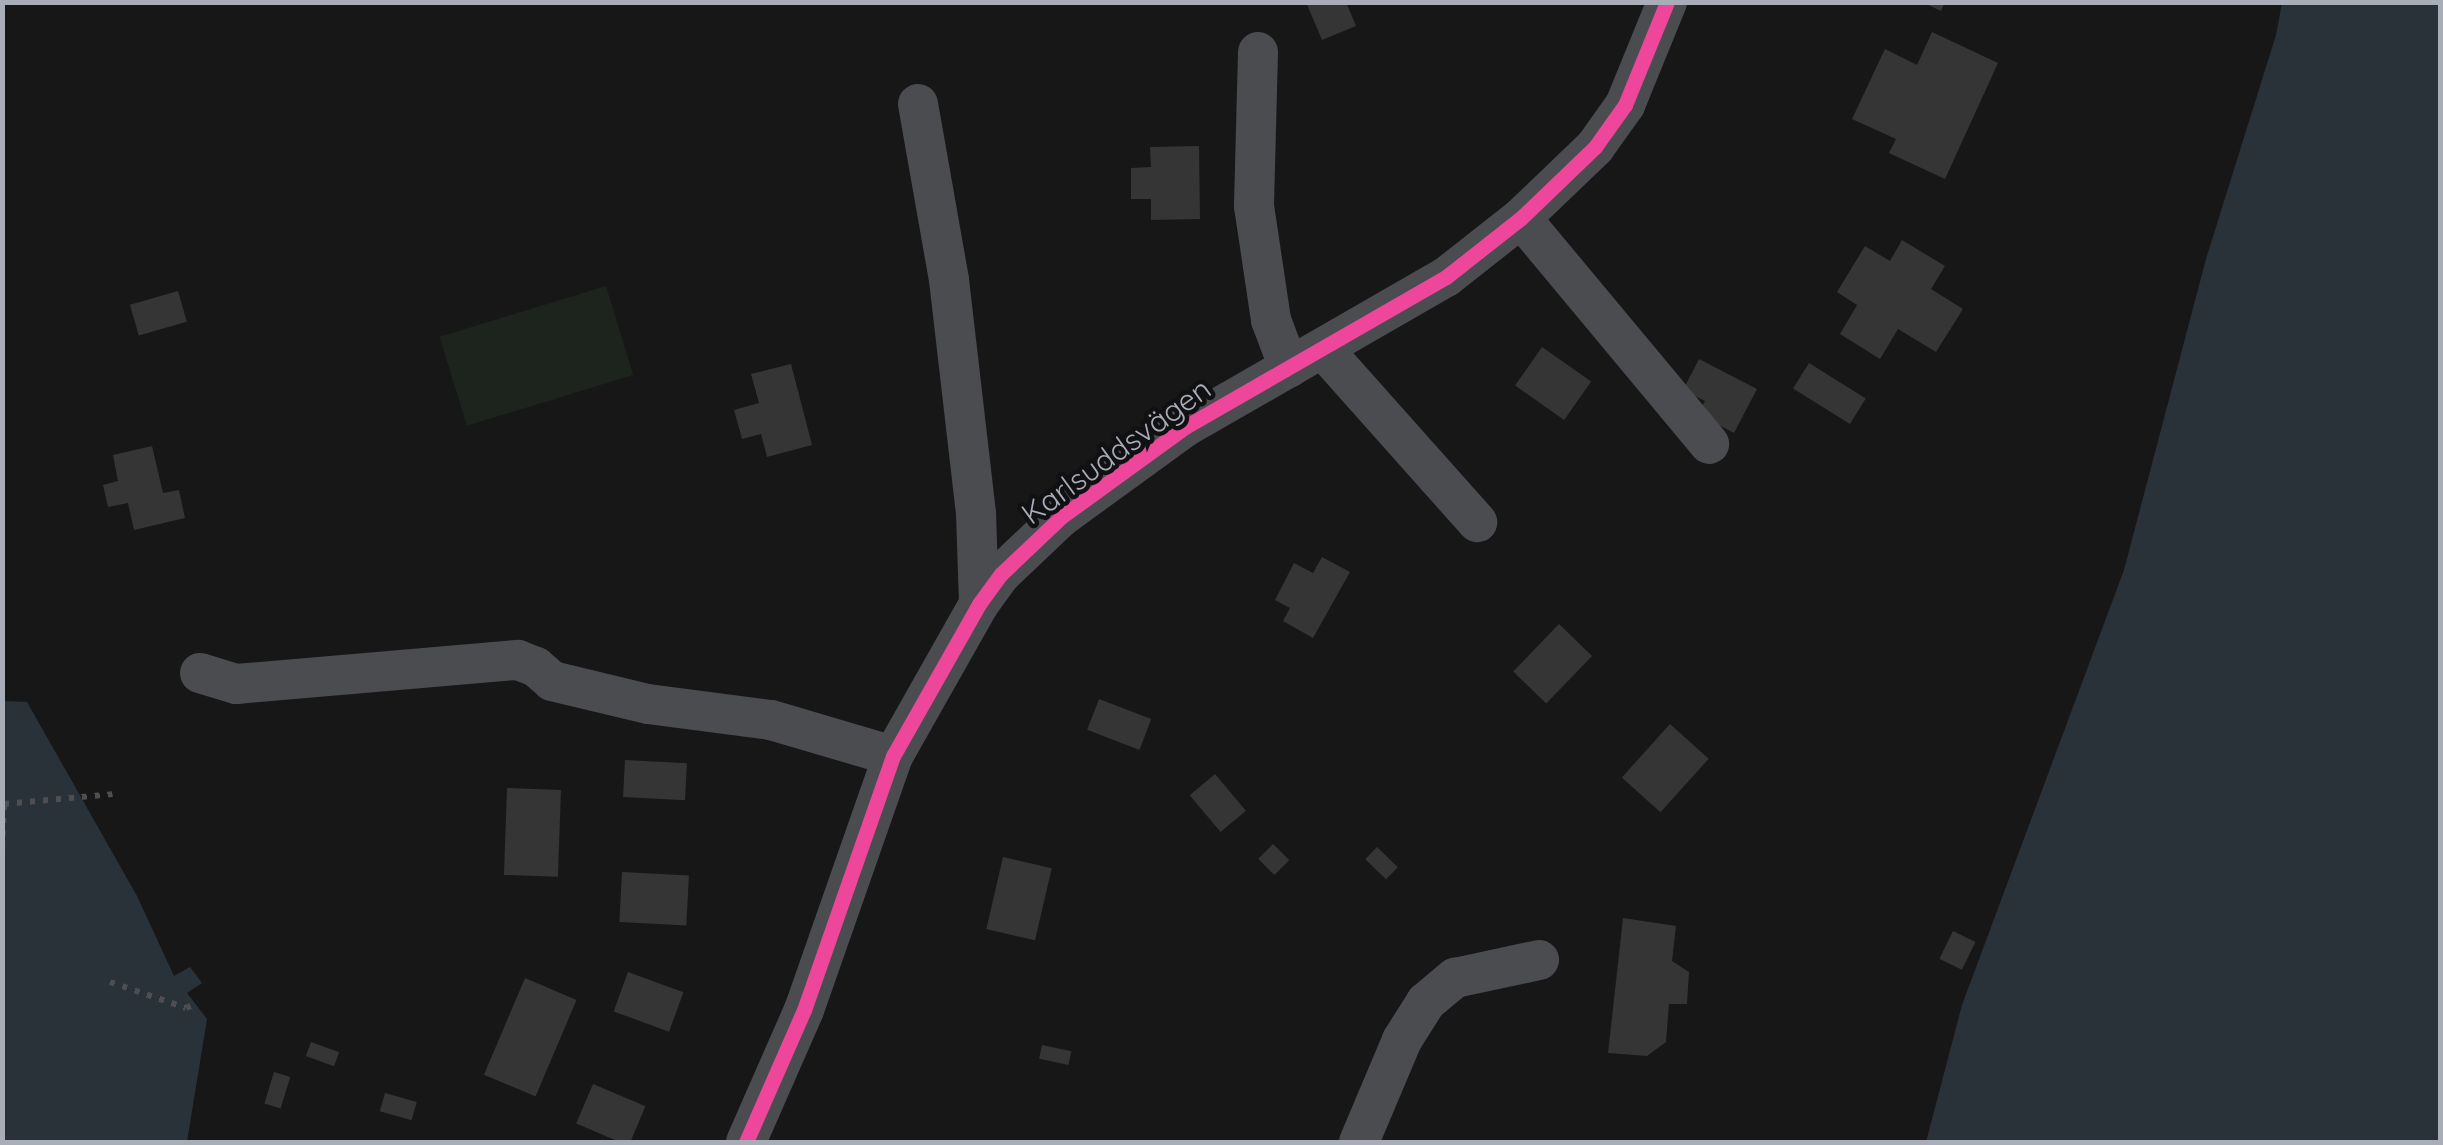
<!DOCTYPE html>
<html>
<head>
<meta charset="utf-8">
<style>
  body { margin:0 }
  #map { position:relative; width:2443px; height:1145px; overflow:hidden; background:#171717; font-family:Quicksand,sans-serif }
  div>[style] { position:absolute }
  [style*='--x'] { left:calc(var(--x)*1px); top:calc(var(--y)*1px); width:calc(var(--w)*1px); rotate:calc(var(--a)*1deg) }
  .green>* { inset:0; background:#1d241e; transform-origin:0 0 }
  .water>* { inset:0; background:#2a3239 }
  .building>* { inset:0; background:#353536; transform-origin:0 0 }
  .path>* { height:6px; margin-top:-3px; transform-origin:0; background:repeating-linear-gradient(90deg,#4d4e52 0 5px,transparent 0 13px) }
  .minor>* { height:40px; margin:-20px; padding:0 20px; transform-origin:20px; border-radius:20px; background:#4b4c50 }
  .cycleway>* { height:15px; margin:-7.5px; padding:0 7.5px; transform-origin:7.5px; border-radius:7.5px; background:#ed469a }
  span { translate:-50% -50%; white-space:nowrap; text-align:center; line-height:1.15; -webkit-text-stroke:9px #111113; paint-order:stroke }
  .street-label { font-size:30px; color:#a8adb8 }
  .frame { position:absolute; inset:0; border:5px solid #a8adb8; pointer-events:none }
</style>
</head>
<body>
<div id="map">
  <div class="green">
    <i style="left:606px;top:286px;width:93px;height:174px;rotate:73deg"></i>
  </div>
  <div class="water">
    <i style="clip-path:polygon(2282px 3px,2440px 3px,2440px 1142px,1926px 1142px,1962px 1005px,2124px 570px,2206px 259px,2276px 35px)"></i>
    <i style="clip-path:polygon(3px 701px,27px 702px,137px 896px,174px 976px,190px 967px,202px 983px,187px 993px,207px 1019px,187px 1142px,3px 1142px)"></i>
  </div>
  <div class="building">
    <i style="clip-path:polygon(1306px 2px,1346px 2px,1356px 26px,1322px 40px)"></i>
    <i style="clip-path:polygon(1922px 2px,1945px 2px,1941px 11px)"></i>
    <i style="clip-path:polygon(1932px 32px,1998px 63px,1945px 179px,1889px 153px,1896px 139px,1852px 119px,1885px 49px,1917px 65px)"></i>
    <i style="clip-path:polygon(1199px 146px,1200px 219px,1151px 220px,1151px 199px,1131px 199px,1131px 168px,1151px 167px,1150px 147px)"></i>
    <i style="clip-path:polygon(1902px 240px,1945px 266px,1931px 289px,1963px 309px,1936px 352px,1898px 329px,1880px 359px,1840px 334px,1857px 305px,1837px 292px,1865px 246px,1890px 261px)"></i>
    <i style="left:178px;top:291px;width:32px;height:50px;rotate:74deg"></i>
    <i style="left:1542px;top:347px;width:60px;height:47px;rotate:35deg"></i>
    <i style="clip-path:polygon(1699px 359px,1757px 389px,1734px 433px,1698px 414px,1705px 401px,1683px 390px)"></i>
    <i style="left:1809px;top:363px;width:67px;height:30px;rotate:32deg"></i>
    <i style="clip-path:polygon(791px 364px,812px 445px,767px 457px,761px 434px,742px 439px,734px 410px,759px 403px,751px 374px)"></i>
    <i style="clip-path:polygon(152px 446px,163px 493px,179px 490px,185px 518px,134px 530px,128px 503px,108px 507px,103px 485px,118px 481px,113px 455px)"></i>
    <i style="clip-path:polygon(1322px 557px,1350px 572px,1313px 638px,1283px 621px,1290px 608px,1275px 600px,1294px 563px,1313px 573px)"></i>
    <i style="left:1559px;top:624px;width:46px;height:66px;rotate:44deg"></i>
    <i style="left:1099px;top:699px;width:56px;height:33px;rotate:21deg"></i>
    <i style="left:1670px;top:724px;width:52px;height:72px;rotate:42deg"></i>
    <i style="left:625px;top:760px;width:62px;height:37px;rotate:3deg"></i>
    <i style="left:1215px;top:774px;width:48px;height:33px;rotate:50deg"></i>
    <i style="left:507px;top:788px;width:54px;height:87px;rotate:2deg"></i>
    <i style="left:1273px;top:844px;width:23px;height:21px;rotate:45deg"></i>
    <i style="left:1377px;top:847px;width:29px;height:17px;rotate:44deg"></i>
    <i style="left:1003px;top:857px;width:50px;height:74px;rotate:13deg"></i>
    <i style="left:622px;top:872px;width:67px;height:50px;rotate:3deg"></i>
    <i style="clip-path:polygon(1623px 918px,1676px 926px,1672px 961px,1689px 972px,1687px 1004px,1669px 1004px,1666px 1042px,1647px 1056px,1608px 1053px)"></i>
    <i style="left:1953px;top:931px;width:25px;height:31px;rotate:26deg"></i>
    <i style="left:628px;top:972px;width:59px;height:42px;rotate:20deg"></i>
    <i style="left:525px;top:978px;width:56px;height:105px;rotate:23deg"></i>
    <i style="left:311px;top:1042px;width:30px;height:15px;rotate:20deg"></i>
    <i style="left:1042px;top:1045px;width:30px;height:14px;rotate:12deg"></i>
    <i style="left:274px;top:1072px;width:17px;height:33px;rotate:17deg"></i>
    <i style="left:593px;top:1084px;width:57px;height:43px;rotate:23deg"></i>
    <i style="left:385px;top:1093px;width:33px;height:19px;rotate:16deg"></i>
  </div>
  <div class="path">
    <i style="--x:2;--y:849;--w:45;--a:-87.5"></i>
    <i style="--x:4;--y:804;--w:109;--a:-5.2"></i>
    <i style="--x:110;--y:982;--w:80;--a:18.9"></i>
    <i style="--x:186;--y:1008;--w:13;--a:-23"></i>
  </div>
  <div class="minor">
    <i style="--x:1258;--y:52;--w:154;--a:91.5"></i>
    <i style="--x:1254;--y:206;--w:115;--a:81.5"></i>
    <i style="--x:1271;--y:320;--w:51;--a:69.4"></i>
    <i style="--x:918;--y:104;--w:179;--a:80"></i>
    <i style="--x:949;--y:280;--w:235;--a:83.4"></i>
    <i style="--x:976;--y:513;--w:91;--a:88.1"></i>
    <i style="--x:1521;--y:218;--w:294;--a:50.2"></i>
    <i style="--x:1323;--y:349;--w:232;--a:48.3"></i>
    <i style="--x:200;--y:673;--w:38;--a:17"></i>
    <i style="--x:236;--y:684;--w:283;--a:-4.9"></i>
    <i style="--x:518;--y:660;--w:19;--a:21"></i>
    <i style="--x:536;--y:667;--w:21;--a:41"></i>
    <i style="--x:552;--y:681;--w:99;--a:13.5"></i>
    <i style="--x:648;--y:704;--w:124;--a:7.4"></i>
    <i style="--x:771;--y:720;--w:127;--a:16.4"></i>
    <i style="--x:746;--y:1142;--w:144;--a:-66.3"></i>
    <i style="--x:804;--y:1010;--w:269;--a:-70.7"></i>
    <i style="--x:893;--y:756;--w:175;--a:-60.5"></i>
    <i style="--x:979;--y:604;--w:37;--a:-54"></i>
    <i style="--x:1001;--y:574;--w:83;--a:-43.5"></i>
    <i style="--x:1061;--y:517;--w:153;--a:-36"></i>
    <i style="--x:1185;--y:427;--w:301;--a:-29.9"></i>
    <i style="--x:1446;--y:277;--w:95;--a:-38.2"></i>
    <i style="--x:1521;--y:218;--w:103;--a:-43.8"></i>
    <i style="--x:1595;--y:147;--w:52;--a:-54.5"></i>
    <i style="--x:1625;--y:105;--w:111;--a:-67.8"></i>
    <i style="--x:1359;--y:1142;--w:111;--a:-67.1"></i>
    <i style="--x:1402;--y:1040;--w:45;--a:-57.7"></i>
    <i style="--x:1426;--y:1002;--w:38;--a:-40"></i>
    <i style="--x:1455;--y:978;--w:86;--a:-12.1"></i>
  </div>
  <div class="cycleway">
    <i style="--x:746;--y:1142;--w:144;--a:-66.3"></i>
    <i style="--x:804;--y:1010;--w:269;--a:-70.7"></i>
    <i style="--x:893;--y:756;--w:175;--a:-60.5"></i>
    <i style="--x:979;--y:604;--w:37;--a:-54"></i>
    <i style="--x:1001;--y:574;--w:83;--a:-43.5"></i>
    <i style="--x:1061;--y:517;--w:153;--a:-36"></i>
    <i style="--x:1185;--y:427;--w:301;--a:-29.9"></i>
    <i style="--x:1446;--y:277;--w:95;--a:-38.2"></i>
    <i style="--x:1521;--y:218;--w:103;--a:-43.8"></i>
    <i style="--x:1595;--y:147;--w:52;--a:-54.5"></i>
    <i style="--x:1625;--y:105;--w:111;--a:-67.8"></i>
  </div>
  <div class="street-label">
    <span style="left:1116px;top:451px;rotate:-36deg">Karlsuddsvägen</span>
  </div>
  <div class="frame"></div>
</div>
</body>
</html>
